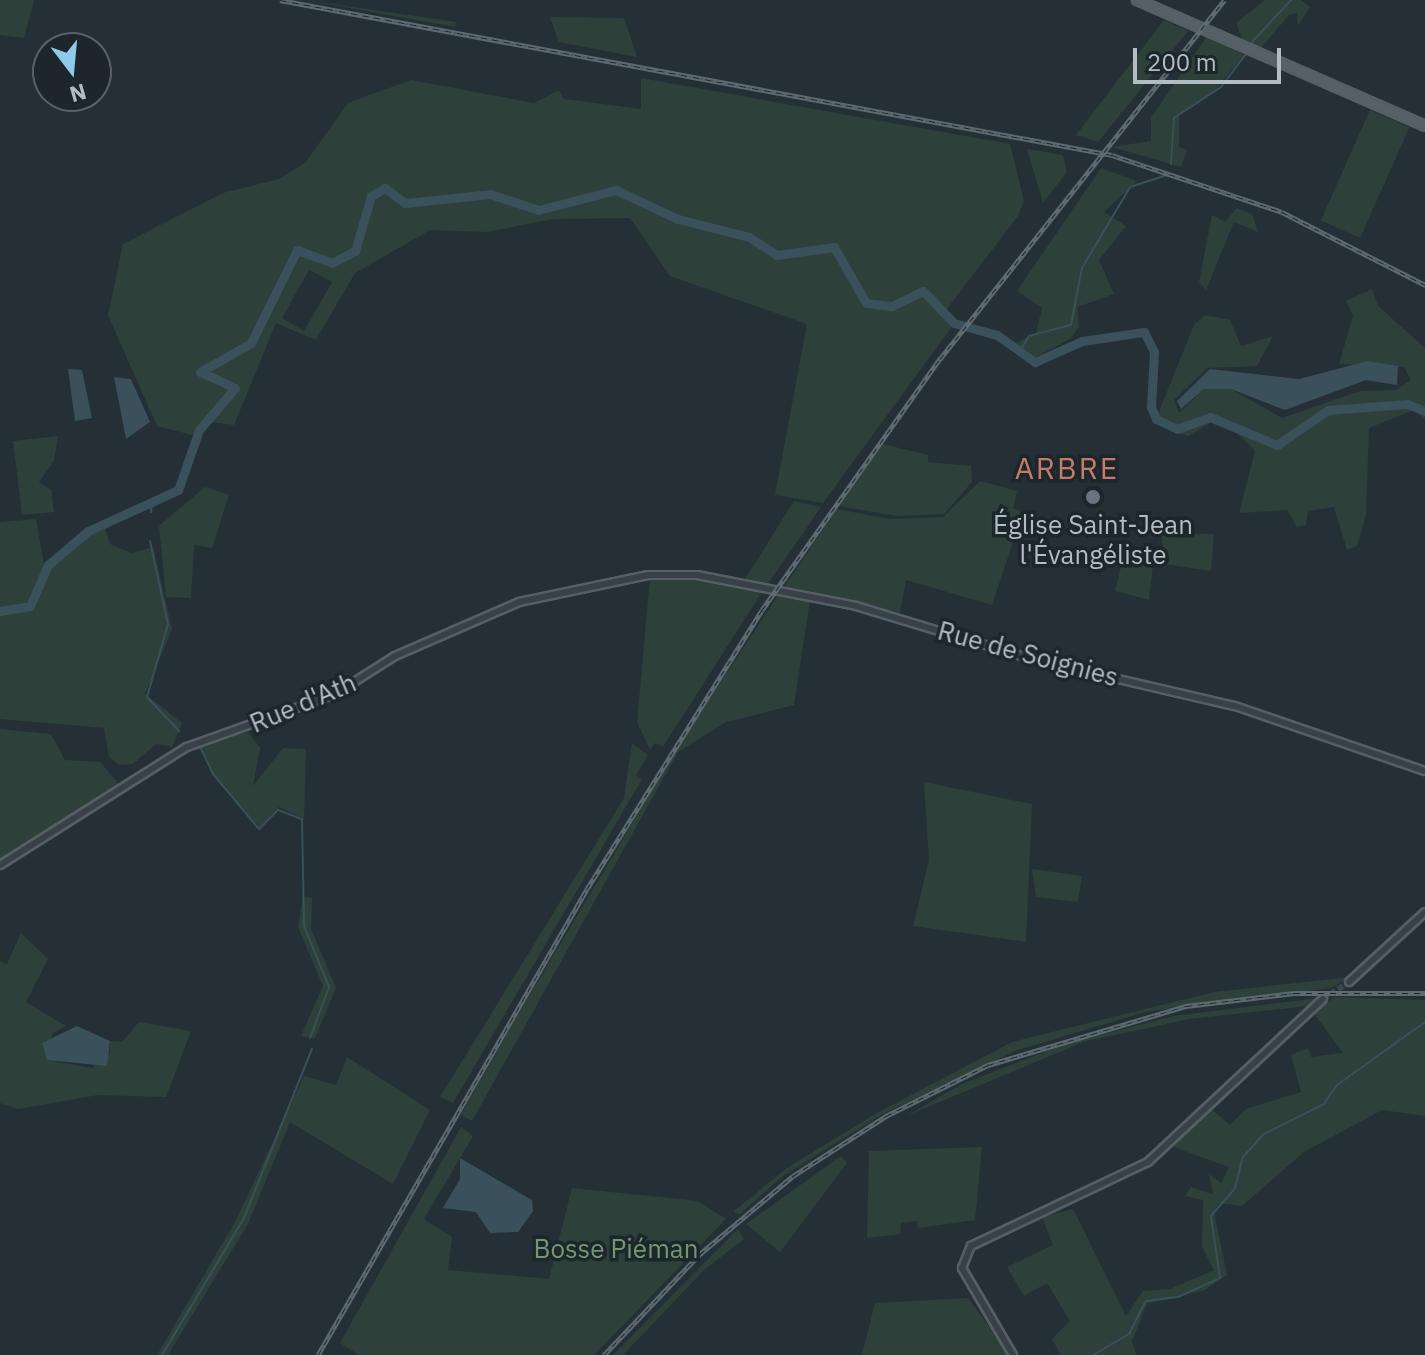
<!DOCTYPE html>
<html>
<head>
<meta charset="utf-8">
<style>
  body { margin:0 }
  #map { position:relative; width:1425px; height:1355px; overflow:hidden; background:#243036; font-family:"IBM Plex Sans",sans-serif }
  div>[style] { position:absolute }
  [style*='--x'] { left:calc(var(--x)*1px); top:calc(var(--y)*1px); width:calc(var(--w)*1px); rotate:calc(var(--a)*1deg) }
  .green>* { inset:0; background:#2d403a; transform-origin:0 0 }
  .water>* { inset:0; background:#3a505b }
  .stream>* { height:2px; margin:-1px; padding:0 1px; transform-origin:1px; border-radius:1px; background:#3a505b }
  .river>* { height:9px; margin:-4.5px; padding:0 4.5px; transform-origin:4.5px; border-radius:4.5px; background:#3a505b }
  .minor-tunnel>* { height:6px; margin-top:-3px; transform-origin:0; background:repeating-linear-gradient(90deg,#39454b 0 6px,transparent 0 9px) }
  .roads { filter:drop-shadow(2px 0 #555f64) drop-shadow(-2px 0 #555f64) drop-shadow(0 2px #555f64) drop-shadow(0 -2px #555f64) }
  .minor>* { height:6px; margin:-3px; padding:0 3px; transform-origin:3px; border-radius:3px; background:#374147 }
  .major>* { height:8px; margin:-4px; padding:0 4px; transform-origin:4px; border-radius:4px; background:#556167 }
  .rail>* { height:5px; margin-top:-2.5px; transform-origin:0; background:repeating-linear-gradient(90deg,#1c262b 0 6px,#5d6a70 0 12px); box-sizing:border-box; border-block:2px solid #5d6a70 }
  .dots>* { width:22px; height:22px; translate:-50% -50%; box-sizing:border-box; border:4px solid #1c262b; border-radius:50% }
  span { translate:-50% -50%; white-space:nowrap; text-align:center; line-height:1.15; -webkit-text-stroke:7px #1c262b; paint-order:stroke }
  .poi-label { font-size:26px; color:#b2bdc3 }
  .street-label { font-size:26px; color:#b2bdc3 }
  .park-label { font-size:26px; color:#749673 }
  .quarter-label { font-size:30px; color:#c57b6a; letter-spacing:2px }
  .north { position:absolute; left:32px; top:32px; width:80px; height:80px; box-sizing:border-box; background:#1c262b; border:2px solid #586268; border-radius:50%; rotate:164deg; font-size:22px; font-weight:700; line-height:32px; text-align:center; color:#b2bdc3 }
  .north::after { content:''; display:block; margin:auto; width:28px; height:36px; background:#90c9ea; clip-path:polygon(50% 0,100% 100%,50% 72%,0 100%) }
  .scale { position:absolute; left:1133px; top:48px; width:148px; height:36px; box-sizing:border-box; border:4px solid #b2bdc3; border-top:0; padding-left:10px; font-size:24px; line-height:28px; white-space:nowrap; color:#b2bdc3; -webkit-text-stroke:6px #1c262b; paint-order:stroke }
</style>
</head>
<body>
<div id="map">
  <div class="green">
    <i style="clip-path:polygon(0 0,34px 0,24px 38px,0 35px)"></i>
    <i style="clip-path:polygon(305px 0,456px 22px,455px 27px,310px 1px)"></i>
    <i style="clip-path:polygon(1265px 0,1301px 0,1310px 7px,1298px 26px,1297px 13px,1289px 15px,1261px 48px,1242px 39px,1236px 23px)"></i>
    <i style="clip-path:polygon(550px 17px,624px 18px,637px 57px,559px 42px)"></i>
    <i style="clip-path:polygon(1164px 20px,1188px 31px,1098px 142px,1076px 135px)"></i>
    <i style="clip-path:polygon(1207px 36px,1244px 55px,1216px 89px,1179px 114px,1179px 147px,1187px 150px,1181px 167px,1112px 147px,1151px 141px,1151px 118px)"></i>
    <i style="clip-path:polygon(evenodd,641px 78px,1010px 144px,1024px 201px,1018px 216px,943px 314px,953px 325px,823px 503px,775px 495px,807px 324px,670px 276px,630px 218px,553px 219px,488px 232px,430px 230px,355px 273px,316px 340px,276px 323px,234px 425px,211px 422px,196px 436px,157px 426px,108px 315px,123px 244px,223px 193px,279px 179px,305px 163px,348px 103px,411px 80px,534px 103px,559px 90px,564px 99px,641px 109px,641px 78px,309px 270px,332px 282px,304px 331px,282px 318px,309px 270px)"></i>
    <i style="left:1370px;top:110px;width:43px;height:121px;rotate:24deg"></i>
    <i style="clip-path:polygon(1027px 149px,1063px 155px,1067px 172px,1043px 203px)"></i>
    <i style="clip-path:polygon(1101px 168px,1137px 181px,1104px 212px,1126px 226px,1099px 260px,1114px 294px,1077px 307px,1079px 327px,1070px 339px,1036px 357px,1016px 343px,1036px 333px,1042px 308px,1017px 291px)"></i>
    <i style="clip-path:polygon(1237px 208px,1252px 214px,1258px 232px,1234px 222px,1206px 290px,1199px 282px,1212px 215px,1225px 222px)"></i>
    <i style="clip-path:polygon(1372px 289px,1378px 306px,1425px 348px,1425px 419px,1414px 410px,1369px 428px,1366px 515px,1357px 546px,1347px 550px,1334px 507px,1308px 511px,1306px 525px,1297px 527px,1287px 510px,1239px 513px,1255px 451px,1231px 427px,1212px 422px,1188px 436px,1165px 428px,1158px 414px,1194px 325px,1205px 315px,1230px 320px,1241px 346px,1273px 336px,1257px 366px,1207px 368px,1174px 400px,1179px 413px,1204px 389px,1231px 389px,1282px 418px,1360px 391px,1396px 390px,1411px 380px,1404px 367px,1339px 364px,1353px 316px,1346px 301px)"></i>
    <i style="clip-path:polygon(58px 436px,54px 461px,39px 482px,51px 490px,54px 512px,22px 515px,13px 441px)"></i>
    <i style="clip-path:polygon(883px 444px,928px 455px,928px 462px,971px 466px,972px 482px,944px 514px,896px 516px,839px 506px)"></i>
    <i style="clip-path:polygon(980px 481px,1017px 491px,1013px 508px,1023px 512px,992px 605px,906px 580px,900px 613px,784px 587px,837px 509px,889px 519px,943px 517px)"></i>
    <i style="clip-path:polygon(205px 487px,229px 495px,212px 548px,194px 545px,191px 598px,166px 597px,159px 526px)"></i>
    <i style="clip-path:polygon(794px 501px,821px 507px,768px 584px,745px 579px)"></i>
    <i style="clip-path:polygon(36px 519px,44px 564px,38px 594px,58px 553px,104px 524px,110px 544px,131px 553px,153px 547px,172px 629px,145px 694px,182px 723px,172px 747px,156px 744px,133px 764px,119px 765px,109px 757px,104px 728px,0 719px,0 522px)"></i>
    <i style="clip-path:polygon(1162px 534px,1214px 534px,1211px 571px,1163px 564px)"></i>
    <i style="clip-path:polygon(1124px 555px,1153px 564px,1149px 600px,1115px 591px)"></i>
    <i style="clip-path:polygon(650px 578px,698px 578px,762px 592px,663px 747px,655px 743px,650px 750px,637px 722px)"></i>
    <i style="clip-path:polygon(779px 594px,810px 600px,794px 705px,726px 722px,678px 752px,472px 1121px,461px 1115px,516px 1018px,679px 745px)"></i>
    <i style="clip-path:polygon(0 729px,51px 734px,65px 760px,100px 762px,123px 789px,0 865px)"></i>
    <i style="clip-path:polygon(248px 732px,260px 748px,253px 786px,283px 748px,306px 749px,304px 819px,279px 807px,260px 828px,211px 772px,199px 744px)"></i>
    <i style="clip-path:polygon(632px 743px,648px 755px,636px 775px,642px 779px,453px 1103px,440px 1097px,624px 798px)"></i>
    <i style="clip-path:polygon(924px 782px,1032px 804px,1026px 942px,913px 926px,929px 860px)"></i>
    <i style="clip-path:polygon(1032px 869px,1082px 876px,1078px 902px,1036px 897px)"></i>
    <i style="clip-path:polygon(303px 897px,312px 898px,311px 929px,336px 988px,315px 1038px,301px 1036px,323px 986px,298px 927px)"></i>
    <i style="clip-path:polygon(21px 933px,48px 959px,26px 1002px,66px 1026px,52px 1034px,47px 1060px,92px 1068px,110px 1053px,110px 1041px,122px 1042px,139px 1022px,191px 1031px,166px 1097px,98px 1095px,18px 1109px,0 1103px,0 961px,7px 964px)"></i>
    <i style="clip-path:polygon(1351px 977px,1331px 988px,1145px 1012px,1015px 1051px,881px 1115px,783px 1176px,739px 1215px,734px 1211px,787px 1168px,875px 1114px,1012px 1042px,1214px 992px)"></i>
    <i style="clip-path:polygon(1335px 997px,1425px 1000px,1425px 1116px,1382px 1110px,1304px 1152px,1242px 1206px,1219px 1203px,1214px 1212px,1227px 1275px,1205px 1290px,1147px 1304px,1132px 1341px,1136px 1355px,1061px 1355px,1052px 1339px,1070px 1321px,1047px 1283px,1024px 1296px,1007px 1267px,1053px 1245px,1042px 1217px,1073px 1209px,1126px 1316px,1143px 1291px,1170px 1289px,1214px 1270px,1202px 1247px,1203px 1200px,1185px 1196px,1191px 1187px,1213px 1194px,1209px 1174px,1221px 1183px,1229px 1167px,1173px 1147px,1210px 1108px,1230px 1125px,1246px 1109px,1301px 1092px,1291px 1055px,1308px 1048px,1311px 1057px,1343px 1053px,1313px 1012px)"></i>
    <i style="clip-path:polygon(1319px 998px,1308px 1006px,1190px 1019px,1086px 1041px,906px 1116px,962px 1084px,1068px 1043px,1174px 1016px)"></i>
    <i style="clip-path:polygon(347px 1057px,430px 1110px,393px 1184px,290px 1122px,248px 1224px,168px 1355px,157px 1355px,235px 1222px,304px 1076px,336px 1085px)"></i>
    <i style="clip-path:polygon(461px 1127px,473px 1136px,424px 1219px,452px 1237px,448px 1270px,549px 1279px,572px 1188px,698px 1201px,726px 1219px,594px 1355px,359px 1355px,340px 1343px)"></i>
    <i style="clip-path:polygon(982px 1147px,975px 1220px,918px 1228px,917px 1221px,901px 1223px,900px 1234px,867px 1238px,869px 1151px)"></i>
    <i style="clip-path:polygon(841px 1156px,847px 1163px,780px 1252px,746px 1224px)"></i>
    <i style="clip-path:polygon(738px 1229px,744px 1239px,704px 1270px,623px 1355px,613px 1355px)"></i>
    <i style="clip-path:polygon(968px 1298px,1010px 1355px,862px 1355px,875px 1303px)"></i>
  </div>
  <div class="water">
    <i style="clip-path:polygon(1368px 361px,1398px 366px,1397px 385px,1366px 380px,1285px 410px,1231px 389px,1204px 389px,1181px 409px,1177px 401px,1210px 369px,1299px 379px)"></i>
    <i style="clip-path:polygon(68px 369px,82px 370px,92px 418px,75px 421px)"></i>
    <i style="clip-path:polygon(114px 377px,131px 379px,150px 422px,126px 439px)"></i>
    <i style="clip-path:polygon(77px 1026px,110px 1041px,107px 1066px,47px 1060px,42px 1043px)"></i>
    <i style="clip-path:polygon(460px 1158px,532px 1200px,533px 1211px,518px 1232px,490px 1233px,476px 1212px,443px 1208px,460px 1179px)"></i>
  </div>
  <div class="stream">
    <i style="--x:1252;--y:42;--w:57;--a:-47.1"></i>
    <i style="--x:1171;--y:164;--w:46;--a:-86.3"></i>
    <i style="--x:1174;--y:118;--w:56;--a:-33.4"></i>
    <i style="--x:1221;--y:87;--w:40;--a:-53"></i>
    <i style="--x:1019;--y:353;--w:20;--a:-60"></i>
    <i style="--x:1029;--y:336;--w:43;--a:-14.7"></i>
    <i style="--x:1071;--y:325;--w:58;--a:-79.1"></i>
    <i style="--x:1082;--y:268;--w:94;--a:-59.3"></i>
    <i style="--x:1130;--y:187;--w:39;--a:-18"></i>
    <i style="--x:151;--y:512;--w:7;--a:-82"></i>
    <i style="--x:150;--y:541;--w:85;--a:77.8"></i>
    <i style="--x:168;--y:624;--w:76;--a:106"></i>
    <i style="--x:147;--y:697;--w:47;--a:46.7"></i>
    <i style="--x:199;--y:745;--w:32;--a:64"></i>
    <i style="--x:213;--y:774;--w:72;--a:50.1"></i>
    <i style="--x:259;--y:829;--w:27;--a:-45"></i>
    <i style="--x:278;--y:810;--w:26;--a:21"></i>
    <i style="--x:302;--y:819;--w:107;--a:88.9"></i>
    <i style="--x:304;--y:926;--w:66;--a:67.7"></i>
    <i style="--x:329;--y:987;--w:54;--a:110.4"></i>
    <i style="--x:162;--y:1355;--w:160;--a:-59.1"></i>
    <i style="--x:244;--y:1218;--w:182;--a:-68.1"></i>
    <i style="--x:1093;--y:1355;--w:42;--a:-30.3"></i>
    <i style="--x:1129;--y:1334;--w:37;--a:-63"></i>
    <i style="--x:1146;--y:1301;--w:32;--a:-7"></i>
    <i style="--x:1178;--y:1297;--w:46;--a:-24.3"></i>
    <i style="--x:1220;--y:1278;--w:63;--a:-98.3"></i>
    <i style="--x:1211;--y:1216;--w:37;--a:-49"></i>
    <i style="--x:1235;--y:1188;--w:32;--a:-76"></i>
    <i style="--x:1243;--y:1157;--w:31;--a:-48"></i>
    <i style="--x:1264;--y:1134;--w:67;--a:-26.6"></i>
    <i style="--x:1324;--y:1104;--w:23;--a:-56"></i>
    <i style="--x:1337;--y:1085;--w:108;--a:-35.6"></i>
  </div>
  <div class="river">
    <i style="--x:0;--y:611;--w:30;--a:-9"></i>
    <i style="--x:30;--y:606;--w:45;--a:-66.3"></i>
    <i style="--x:48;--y:565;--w:52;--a:-40.4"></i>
    <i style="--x:88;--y:531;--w:99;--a:-24.5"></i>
    <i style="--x:178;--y:490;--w:64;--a:-70.7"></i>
    <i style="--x:199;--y:430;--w:55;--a:-49.4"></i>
    <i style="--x:235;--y:388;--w:38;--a:-155"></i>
    <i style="--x:200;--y:372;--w:59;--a:-29.6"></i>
    <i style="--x:251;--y:343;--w:104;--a:-63.7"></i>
    <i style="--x:297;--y:250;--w:37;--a:20"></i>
    <i style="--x:332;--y:263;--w:26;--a:-28"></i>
    <i style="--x:355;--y:251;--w:57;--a:-73.8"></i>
    <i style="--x:371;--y:196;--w:16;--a:-30"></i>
    <i style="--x:385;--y:188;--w:25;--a:37"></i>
    <i style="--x:405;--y:203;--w:85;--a:-6"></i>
    <i style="--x:490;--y:194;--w:51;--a:18.4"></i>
    <i style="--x:538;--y:210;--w:81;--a:-14.4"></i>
    <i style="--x:616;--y:190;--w:68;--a:25.1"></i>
    <i style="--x:678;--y:219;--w:73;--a:14.2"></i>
    <i style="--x:749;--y:237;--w:33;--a:33"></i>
    <i style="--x:777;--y:255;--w:58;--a:-8"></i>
    <i style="--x:834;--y:247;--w:64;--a:60.3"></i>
    <i style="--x:866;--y:303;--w:26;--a:7"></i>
    <i style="--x:892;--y:306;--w:34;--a:-26"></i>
    <i style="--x:923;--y:291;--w:45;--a:45.9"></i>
    <i style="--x:954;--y:323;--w:45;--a:15.6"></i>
    <i style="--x:997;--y:335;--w:47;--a:35.4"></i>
    <i style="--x:1035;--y:362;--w:51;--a:-24.1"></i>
    <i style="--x:1082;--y:341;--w:63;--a:-8.3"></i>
    <i style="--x:1144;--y:332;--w:22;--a:63"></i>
    <i style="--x:1154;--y:352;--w:55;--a:93.1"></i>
    <i style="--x:1151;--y:407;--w:13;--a:67"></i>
    <i style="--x:1156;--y:419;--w:23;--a:25"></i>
    <i style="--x:1177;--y:429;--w:35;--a:-20"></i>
    <i style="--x:1210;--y:417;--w:73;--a:22.7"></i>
    <i style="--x:1277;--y:445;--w:62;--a:-34.5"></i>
    <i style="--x:1328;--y:410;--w:79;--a:-4.3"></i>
    <i style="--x:1407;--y:404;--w:19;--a:21"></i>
  </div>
  <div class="minor-tunnel">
    <i style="--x:1323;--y:999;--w:31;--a:-33"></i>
  </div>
  <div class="roads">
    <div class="minor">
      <i style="--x:0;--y:865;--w:221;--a:-32.3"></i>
      <i style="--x:187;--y:747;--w:157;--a:-19.7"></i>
      <i style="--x:335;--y:694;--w:71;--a:-32.3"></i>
      <i style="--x:395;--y:656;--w:135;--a:-23.5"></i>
      <i style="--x:519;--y:602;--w:132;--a:-11.8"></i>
      <i style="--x:648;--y:575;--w:49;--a:0"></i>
      <i style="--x:697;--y:575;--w:162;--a:11"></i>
      <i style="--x:856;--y:606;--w:180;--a:16.8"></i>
      <i style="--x:1028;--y:658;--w:212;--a:13.1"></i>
      <i style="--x:1235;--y:706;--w:201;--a:18.9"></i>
      <i style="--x:1349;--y:982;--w:103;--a:-42.6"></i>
      <i style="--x:1013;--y:1355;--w:101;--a:-120.4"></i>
      <i style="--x:962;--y:1268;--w:24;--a:-68"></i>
      <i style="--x:971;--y:1246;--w:196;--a:-25.4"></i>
      <i style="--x:1148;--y:1162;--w:239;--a:-43"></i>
    </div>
    <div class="major">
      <i style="--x:1137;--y:0;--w:314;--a:23.6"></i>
    </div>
  </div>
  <div class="rail">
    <i style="--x:280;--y:0;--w:846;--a:10.55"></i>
    <i style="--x:1112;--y:155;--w:179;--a:18.5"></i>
    <i style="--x:1282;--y:212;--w:161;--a:27"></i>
    <i style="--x:318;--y:1355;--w:538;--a:-60"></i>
    <i style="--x:587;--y:889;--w:329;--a:-57.9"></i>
    <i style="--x:762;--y:610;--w:308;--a:-54.7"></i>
    <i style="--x:940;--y:359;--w:458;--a:-51.6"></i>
    <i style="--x:604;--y:1355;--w:139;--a:-46.5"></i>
    <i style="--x:700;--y:1254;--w:121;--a:-40"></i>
    <i style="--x:793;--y:1176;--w:111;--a:-32.8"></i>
    <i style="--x:886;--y:1116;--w:114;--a:-26.6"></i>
    <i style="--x:988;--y:1065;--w:207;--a:-16.6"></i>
    <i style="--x:1186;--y:1006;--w:109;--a:-6.9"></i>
    <i style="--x:1294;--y:993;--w:131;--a:0"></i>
  </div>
  <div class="dots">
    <i style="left:1093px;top:497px;background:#6b7280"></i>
  </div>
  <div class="poi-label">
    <span style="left:1093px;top:540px">Église Saint-Jean<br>l'Évangéliste</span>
  </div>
  <div class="street-label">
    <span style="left:1028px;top:654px;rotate:15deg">Rue de Soignies</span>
    <span style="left:303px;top:703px;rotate:-23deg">Rue d'Ath</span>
  </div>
  <div class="park-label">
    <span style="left:616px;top:1249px">Bosse Piéman</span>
  </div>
  <div class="quarter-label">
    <span style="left:1067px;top:468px">ARBRE</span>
  </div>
  <div class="north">N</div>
  <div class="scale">200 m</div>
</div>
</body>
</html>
